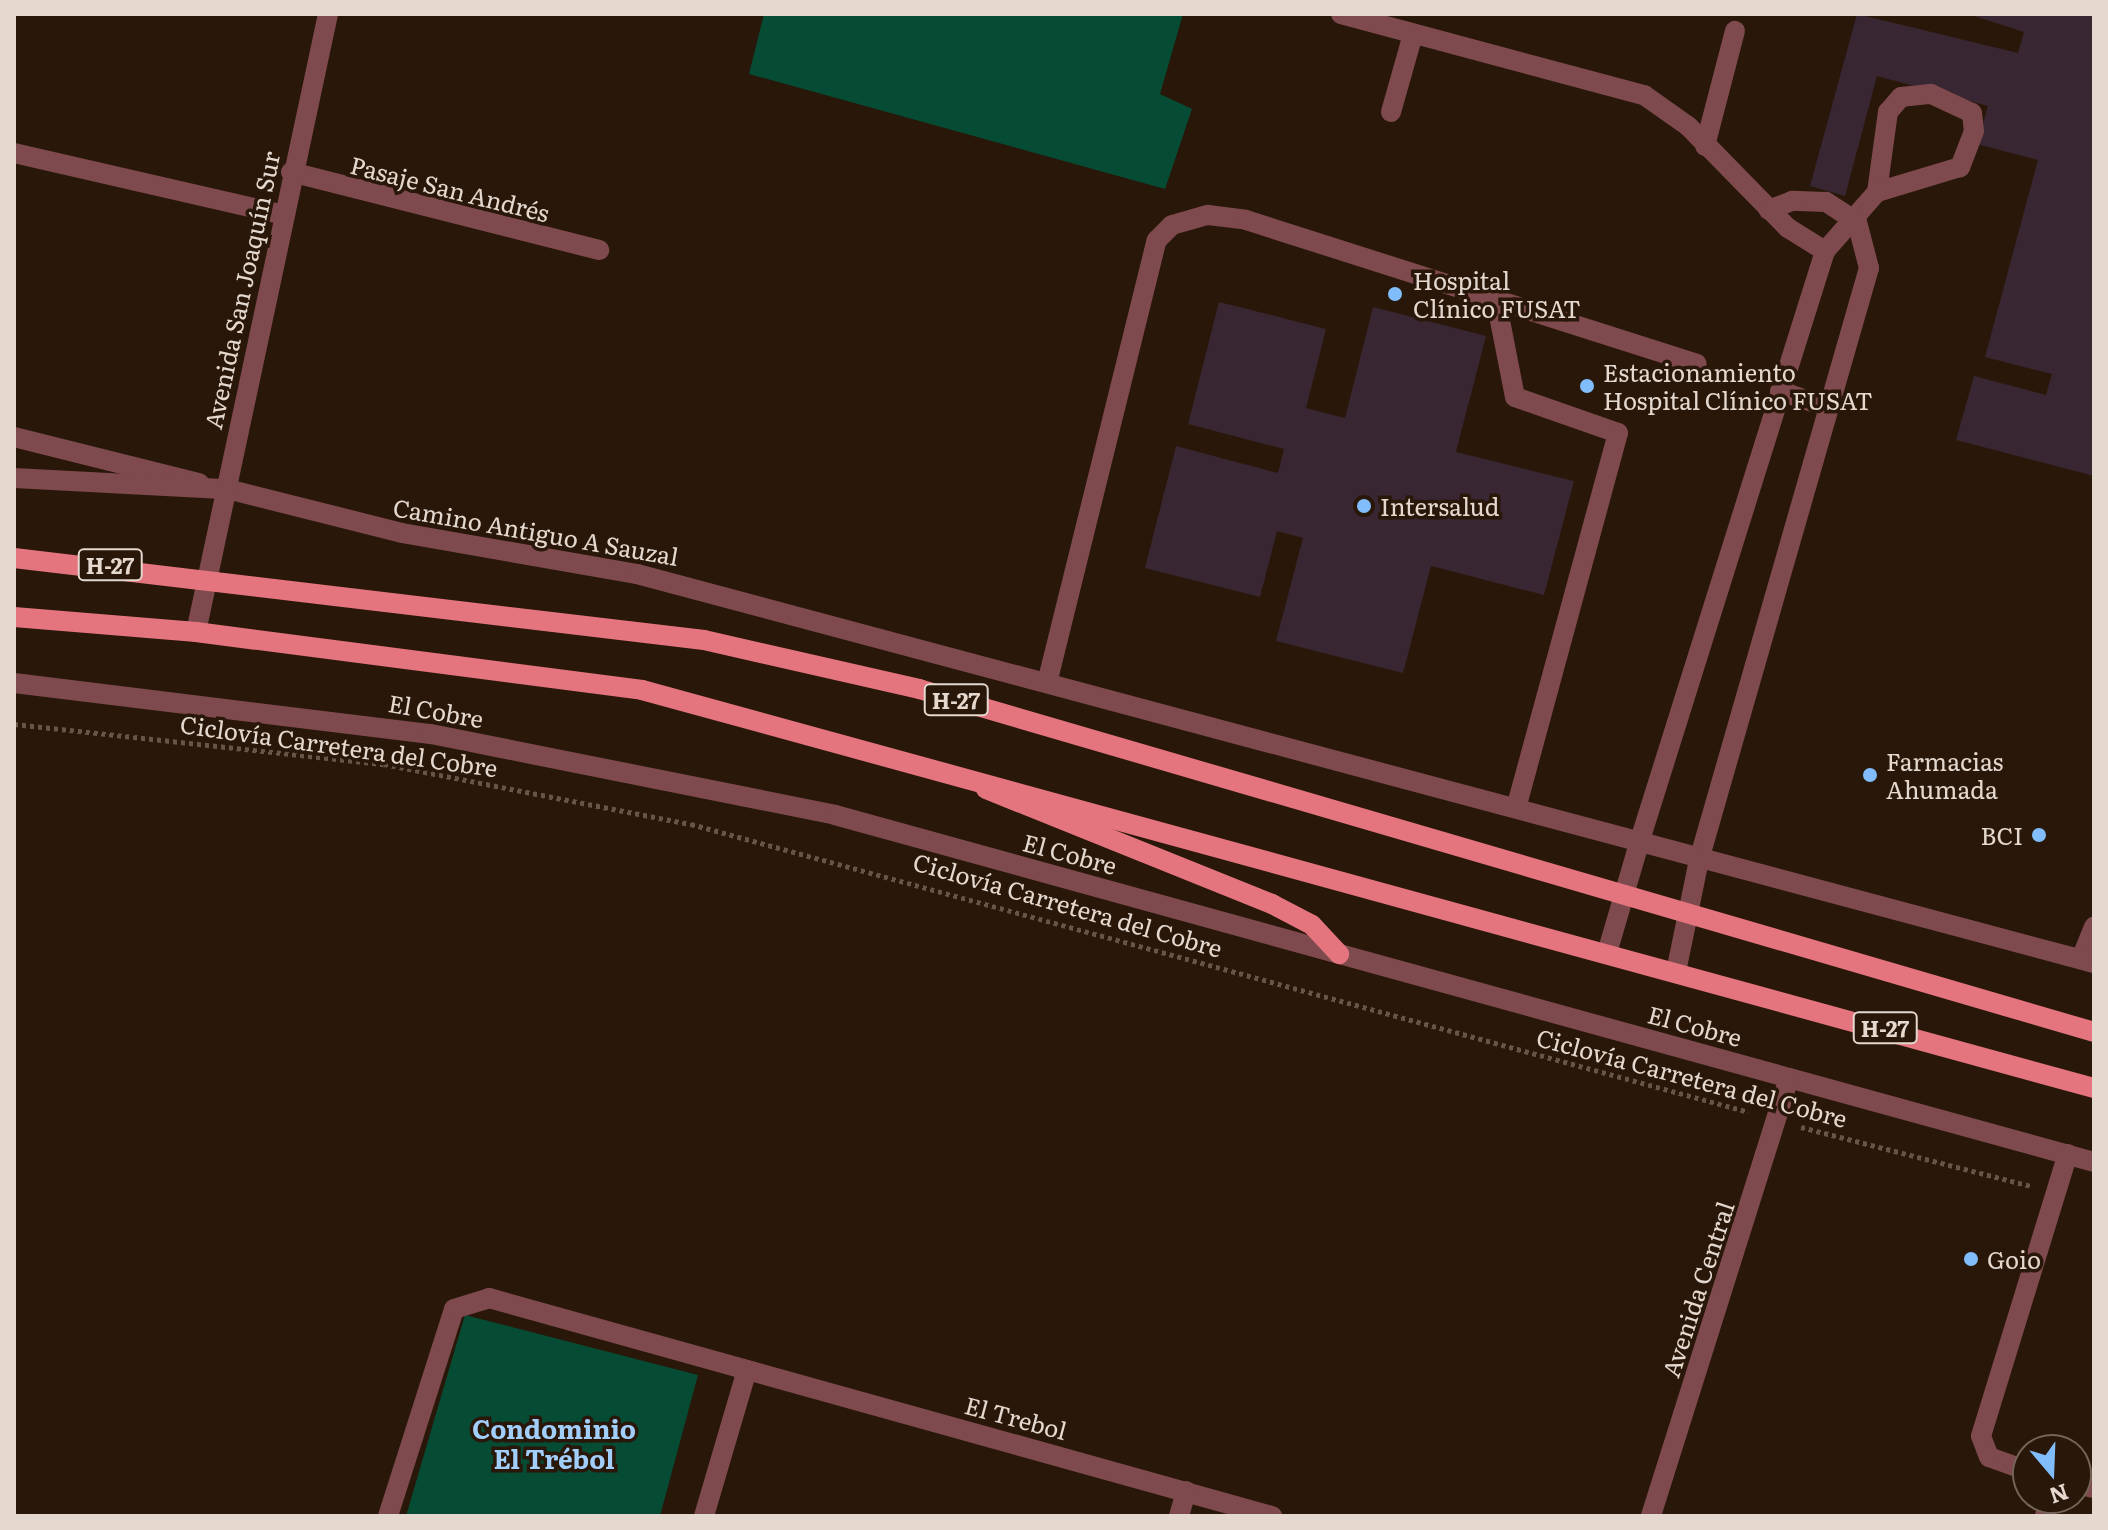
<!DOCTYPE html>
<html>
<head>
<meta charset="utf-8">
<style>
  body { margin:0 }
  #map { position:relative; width:2108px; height:1530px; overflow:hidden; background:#291709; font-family:Literata,serif }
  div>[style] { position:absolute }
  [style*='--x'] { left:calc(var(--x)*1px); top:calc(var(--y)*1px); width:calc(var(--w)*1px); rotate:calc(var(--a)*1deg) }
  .green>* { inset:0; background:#064b34 }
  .building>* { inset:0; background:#392633 }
  .path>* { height:5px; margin-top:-2.5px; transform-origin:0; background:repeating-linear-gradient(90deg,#665649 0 4px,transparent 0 8px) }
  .service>* { height:20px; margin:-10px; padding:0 10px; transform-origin:10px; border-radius:10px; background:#7f4a4d }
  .minor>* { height:20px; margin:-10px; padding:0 10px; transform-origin:10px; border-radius:10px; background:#7f4a4d }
  .tertiary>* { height:20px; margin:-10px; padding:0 10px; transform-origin:10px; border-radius:10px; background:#7f4a4d }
  .primary>* { height:20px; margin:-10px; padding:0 10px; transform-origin:10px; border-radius:10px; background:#e4747d }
  .dots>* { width:22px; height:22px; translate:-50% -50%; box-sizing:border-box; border:4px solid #291709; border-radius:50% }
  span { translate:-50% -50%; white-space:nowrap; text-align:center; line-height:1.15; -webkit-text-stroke:7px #291709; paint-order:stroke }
  .shield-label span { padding:2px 6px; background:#291709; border:2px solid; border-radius:6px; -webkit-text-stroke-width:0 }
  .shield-label { font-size:22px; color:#e4d8cf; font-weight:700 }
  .street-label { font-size:24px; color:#e4d8cf }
  .poi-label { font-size:24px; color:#e4d8cf }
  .left { translate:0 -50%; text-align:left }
  .right { translate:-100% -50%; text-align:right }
  .neighbourhood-label { font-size:26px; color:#a2cefc; font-weight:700 }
  .frame { position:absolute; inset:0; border:16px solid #e4d8cf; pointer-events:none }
  .north { position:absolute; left:2012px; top:1434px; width:80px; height:80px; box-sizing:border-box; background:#291709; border:2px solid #746458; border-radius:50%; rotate:161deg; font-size:22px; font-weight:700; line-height:32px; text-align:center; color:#e4d8cf }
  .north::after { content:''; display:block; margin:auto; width:28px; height:36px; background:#80bdfa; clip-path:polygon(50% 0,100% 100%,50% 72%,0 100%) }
</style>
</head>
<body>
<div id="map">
  <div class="green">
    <i style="clip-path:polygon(764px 14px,1183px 14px,1160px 94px,1192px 109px,1165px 189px,749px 74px)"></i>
    <i style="clip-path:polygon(465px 1315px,698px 1375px,660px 1516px,406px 1516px)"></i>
  </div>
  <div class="building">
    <i style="clip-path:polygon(1857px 14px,2018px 53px,2024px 32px,1968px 14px,2094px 14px,2094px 476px,1956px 440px,1974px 376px,2046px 395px,2052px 374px,1985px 357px,2038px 160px,1977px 144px,1988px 106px,1877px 76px,1845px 196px,1810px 186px)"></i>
    <i style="clip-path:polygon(1219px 302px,1326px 329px,1306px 408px,1345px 418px,1373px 307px,1486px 336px,1456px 452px,1574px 481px,1544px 595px,1431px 566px,1403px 673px,1276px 641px,1303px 538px,1277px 531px,1260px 597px,1145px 568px,1176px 446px,1278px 473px,1284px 449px,1188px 424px)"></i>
  </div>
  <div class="path">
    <i style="--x:14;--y:724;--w:372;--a:6.2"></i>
    <i style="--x:384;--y:764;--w:313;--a:11.1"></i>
    <i style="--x:691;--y:824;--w:1096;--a:15.23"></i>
    <i style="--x:1801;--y:1127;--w:237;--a:14.4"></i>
  </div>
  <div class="service">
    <i style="--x:1341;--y:14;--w:314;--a:15"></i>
    <i style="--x:1644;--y:95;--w:54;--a:35.2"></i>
    <i style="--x:1688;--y:126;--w:143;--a:45.6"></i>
    <i style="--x:1788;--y:228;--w:44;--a:31.9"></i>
    <i style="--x:1391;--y:112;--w:81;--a:-74.2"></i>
    <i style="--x:1705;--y:146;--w:119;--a:-75.4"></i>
    <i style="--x:1495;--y:295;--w:104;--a:78.9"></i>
    <i style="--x:1515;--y:397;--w:109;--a:19.3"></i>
    <i style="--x:1618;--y:433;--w:386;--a:105.2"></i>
    <i style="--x:1780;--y:391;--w:50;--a:18.8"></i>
    <i style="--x:1048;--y:679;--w:452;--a:-76.1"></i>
    <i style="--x:1157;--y:240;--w:21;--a:-45"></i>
    <i style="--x:1172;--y:225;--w:37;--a:-16"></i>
    <i style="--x:1208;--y:215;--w:38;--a:7"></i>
    <i style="--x:1246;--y:220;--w:473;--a:17.7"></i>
    <i style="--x:1640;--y:840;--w:617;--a:-72.56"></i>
    <i style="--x:1825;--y:251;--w:79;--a:-48.6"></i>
    <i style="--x:1877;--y:192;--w:81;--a:-82.2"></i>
    <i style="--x:1888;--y:112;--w:20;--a:-49"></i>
    <i style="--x:1901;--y:97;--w:30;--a:-6"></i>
    <i style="--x:1931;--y:94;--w:45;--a:24.9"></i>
    <i style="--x:1972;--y:113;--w:18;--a:84"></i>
    <i style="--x:1974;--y:131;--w:39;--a:111"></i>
    <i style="--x:1960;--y:167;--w:87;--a:163.2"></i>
    <i style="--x:1699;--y:860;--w:616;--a:-73.98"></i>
    <i style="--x:1869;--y:268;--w:48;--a:-104.6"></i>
    <i style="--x:1857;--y:222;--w:37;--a:-147"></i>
    <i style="--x:1826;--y:202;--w:34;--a:-178"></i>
    <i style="--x:1792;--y:201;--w:25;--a:159"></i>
    <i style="--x:2081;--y:959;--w:35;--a:-68"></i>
  </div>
  <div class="minor">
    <i style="--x:14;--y:153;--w:274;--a:12.9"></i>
    <i style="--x:291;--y:172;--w:318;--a:14.2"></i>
    <i style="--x:14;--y:437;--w:191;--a:14"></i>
    <i style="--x:1789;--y:1078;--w:316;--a:15.4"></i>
    <i style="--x:2028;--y:1471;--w:41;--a:-160.3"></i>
    <i style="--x:1989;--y:1457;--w:22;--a:-111"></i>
    <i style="--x:1981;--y:1436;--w:295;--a:-72.9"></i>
    <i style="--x:2076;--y:1484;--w:18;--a:13"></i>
    <i style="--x:388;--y:1516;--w:217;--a:-72.3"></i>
    <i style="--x:454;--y:1309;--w:37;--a:-17"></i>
    <i style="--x:489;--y:1298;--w:813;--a:15.56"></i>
    <i style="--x:704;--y:1516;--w:152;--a:-73.6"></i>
    <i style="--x:1179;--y:1516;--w:26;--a:-74"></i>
    <i style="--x:2045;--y:1516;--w:18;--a:-77"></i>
  </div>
  <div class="tertiary">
    <i style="--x:14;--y:478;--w:213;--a:3"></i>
    <i style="--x:227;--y:489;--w:180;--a:14.1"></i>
    <i style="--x:402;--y:533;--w:239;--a:9.9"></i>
    <i style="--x:637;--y:574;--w:1508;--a:14.95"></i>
    <i style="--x:196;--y:632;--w:632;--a:-77.94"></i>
    <i style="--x:14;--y:683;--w:420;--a:7"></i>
    <i style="--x:431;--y:734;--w:412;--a:11.3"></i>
    <i style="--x:835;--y:815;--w:990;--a:15.41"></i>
    <i style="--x:1789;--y:1078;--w:459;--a:107.5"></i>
    <i style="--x:1607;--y:953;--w:118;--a:-73.7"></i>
    <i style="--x:1676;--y:972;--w:114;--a:-78.4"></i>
  </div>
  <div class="primary">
    <i style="--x:14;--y:558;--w:695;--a:6.78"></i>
    <i style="--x:704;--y:640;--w:221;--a:12.8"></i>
    <i style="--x:919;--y:689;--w:1224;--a:16.27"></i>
    <i style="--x:14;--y:617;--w:183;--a:4.7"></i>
    <i style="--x:196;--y:632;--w:450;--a:7.4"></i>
    <i style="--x:642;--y:690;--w:1506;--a:15.33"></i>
    <i style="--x:986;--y:789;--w:308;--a:21.9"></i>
    <i style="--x:1272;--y:904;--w:45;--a:27.7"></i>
    <i style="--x:1312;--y:925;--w:40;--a:47"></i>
  </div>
  <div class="dots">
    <i style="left:1395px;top:294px;background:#80bdfa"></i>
    <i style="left:1587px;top:386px;background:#80bdfa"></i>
    <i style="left:1364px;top:506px;background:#80bdfa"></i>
    <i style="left:1870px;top:775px;background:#80bdfa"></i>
    <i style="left:2039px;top:835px;background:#80bdfa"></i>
    <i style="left:1971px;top:1259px;background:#80bdfa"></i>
  </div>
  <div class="shield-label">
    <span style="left:110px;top:565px">H-27</span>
    <span style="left:956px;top:700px">H-27</span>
    <span style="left:1885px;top:1028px">H-27</span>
  </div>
  <div class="street-label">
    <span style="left:450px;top:188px;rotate:14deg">Pasaje San Andrés</span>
    <span style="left:241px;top:290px;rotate:-78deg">Avenida San Joaquín Sur</span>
    <span style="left:536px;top:531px;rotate:10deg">Camino Antiguo A Sauzal</span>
    <span style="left:436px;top:710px;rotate:10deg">El Cobre</span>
    <span style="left:339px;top:745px;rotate:8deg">Ciclovía Carretera del Cobre</span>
    <span style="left:1070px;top:853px;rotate:15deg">El Cobre</span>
    <span style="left:1068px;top:904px;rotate:16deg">Ciclovía Carretera del Cobre</span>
    <span style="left:1695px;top:1025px;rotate:15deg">El Cobre</span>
    <span style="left:1692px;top:1077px;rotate:15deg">Ciclovía Carretera del Cobre</span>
    <span style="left:1697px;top:1289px;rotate:-72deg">Avenida Central</span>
    <span style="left:1016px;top:1417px;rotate:15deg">El Trebol</span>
  </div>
  <div class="poi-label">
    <span class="left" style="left:1413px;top:294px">Hospital<br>Clínico FUSAT</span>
    <span class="left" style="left:1603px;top:386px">Estacionamiento<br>Hospital Clínico FUSAT</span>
    <span class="left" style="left:1380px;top:506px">Intersalud</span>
    <span class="left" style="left:1886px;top:775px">Farmacias<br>Ahumada</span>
    <span class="right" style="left:2023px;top:835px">BCI</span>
    <span class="left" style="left:1987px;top:1259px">Goio</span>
  </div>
  <div class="neighbourhood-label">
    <span style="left:554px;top:1443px">Condominio<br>El Trébol</span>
  </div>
  <div class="frame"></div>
  <div class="north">N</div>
</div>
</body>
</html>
